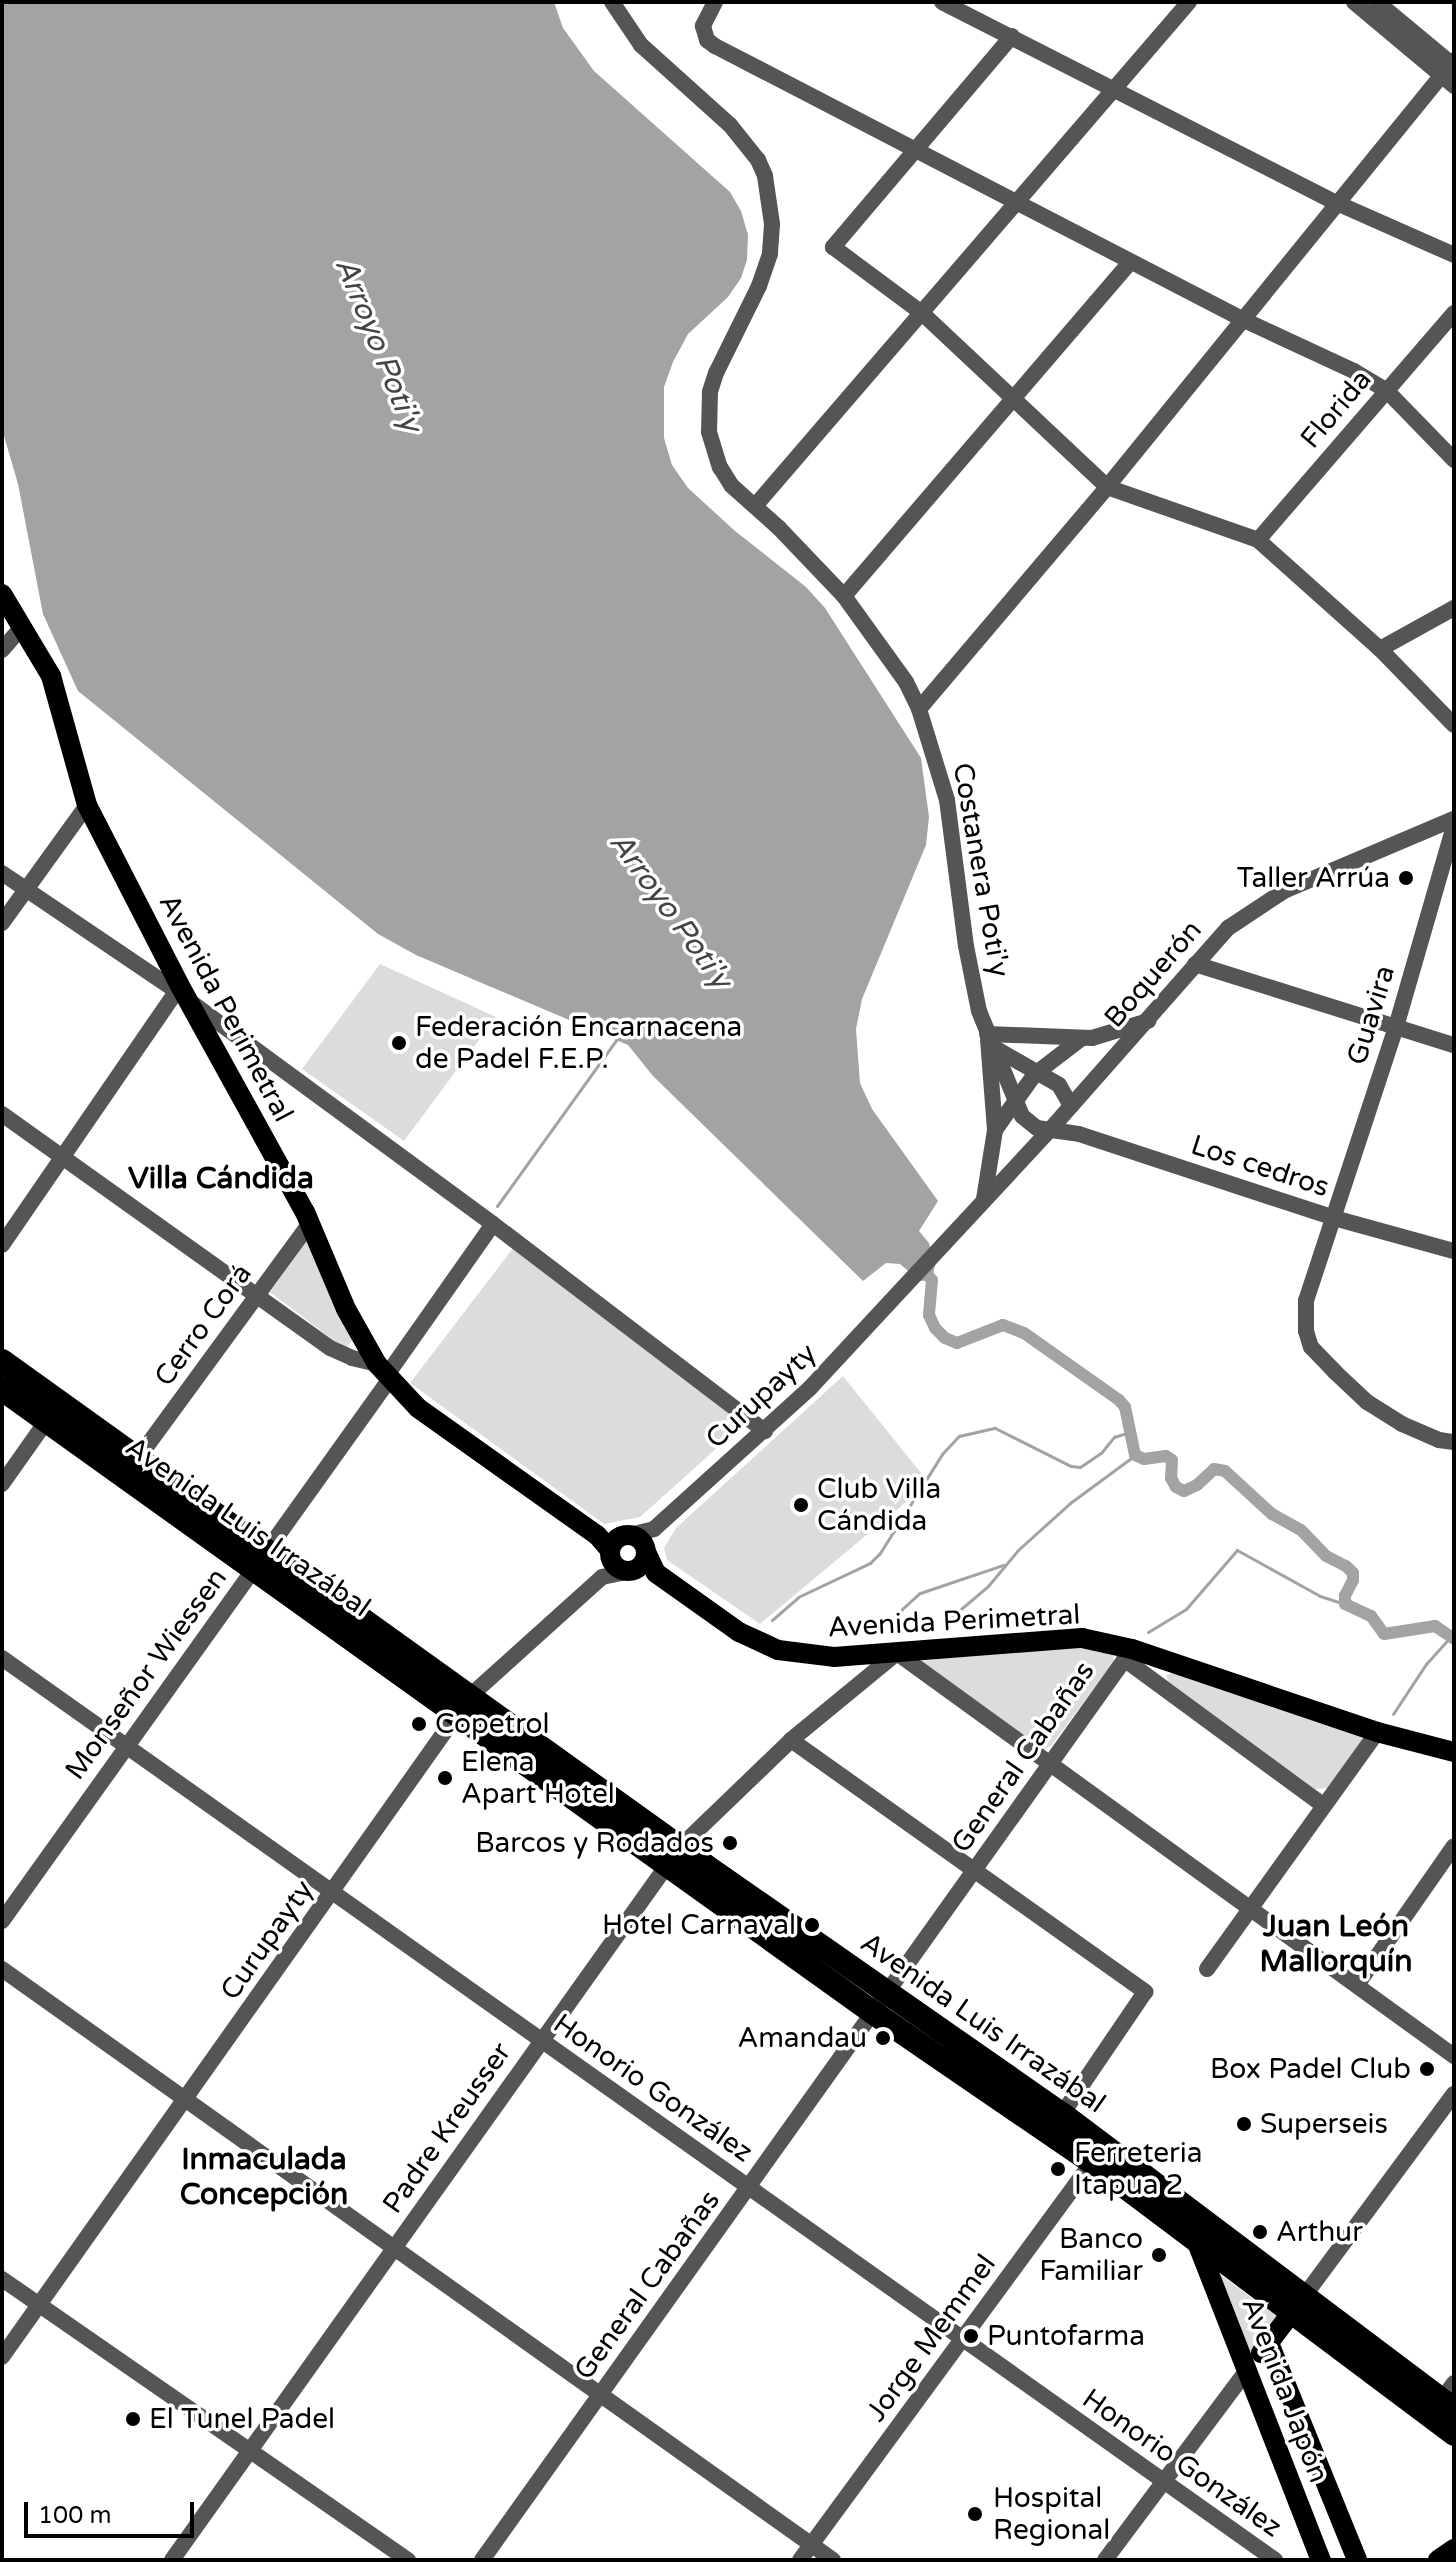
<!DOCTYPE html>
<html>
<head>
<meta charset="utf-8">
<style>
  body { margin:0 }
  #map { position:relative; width:1456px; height:2562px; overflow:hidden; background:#fff; font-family:"Varela Round",sans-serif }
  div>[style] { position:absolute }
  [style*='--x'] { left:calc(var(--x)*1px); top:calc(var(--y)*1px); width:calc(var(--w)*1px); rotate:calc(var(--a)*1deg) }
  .green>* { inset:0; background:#dcdcdc }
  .water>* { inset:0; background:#a3a3a3 }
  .stream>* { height:3px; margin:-1.5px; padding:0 1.5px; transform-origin:1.5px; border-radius:1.5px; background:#a3a3a3 }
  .canal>* { height:12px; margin:-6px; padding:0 6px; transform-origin:6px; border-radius:6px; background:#a3a3a3 }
  .minor>* { height:16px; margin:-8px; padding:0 8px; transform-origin:8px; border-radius:8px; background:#555 }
  .major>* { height:20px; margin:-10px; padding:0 10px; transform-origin:10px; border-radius:10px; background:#000 }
  .major>.ring { margin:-10px; padding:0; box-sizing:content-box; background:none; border:20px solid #000; border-radius:50% }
  .highway>* { height:24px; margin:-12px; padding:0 12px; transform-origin:12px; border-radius:12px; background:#000 }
  .dots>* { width:22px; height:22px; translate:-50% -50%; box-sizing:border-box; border:4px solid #fff; border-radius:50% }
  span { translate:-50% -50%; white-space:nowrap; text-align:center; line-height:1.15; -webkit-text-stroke:7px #fff; paint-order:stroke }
  .street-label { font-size:28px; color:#000 }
  .poi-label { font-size:28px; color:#000 }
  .right { translate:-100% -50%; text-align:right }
  .left { translate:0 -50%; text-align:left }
  .water-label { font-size:30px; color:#444; font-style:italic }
  .neighbourhood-label { font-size:30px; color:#000; font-weight:700 }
  .frame { position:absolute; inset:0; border:4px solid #000; pointer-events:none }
  .scale { position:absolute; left:24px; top:2502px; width:170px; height:36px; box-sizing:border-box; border:4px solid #000; border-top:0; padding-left:10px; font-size:24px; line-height:28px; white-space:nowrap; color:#000; -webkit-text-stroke:6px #fff; paint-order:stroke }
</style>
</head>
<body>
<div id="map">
  <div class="green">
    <i style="clip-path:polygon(380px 964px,496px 1017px,404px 1141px,302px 1069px)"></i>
    <i style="clip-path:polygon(307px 1241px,353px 1340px,345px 1349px,270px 1292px)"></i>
    <i style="clip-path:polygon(517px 1243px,747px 1421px,640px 1517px,604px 1524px,410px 1383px)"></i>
    <i style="clip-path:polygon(843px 1376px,929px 1483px,760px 1624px,667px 1560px,664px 1548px,676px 1528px)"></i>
    <i style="clip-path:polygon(1071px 1644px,1114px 1653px,1114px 1661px,1051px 1746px,1042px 1750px,921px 1661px)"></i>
    <i style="clip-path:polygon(1173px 1673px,1363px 1737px,1364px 1739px,1329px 1788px,1315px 1789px,1168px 1681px,1166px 1675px)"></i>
    <i style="clip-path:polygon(1199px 2259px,1279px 2318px,1244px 2363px)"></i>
  </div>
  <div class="water">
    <i style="clip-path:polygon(2px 2px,554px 2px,563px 28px,594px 71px,730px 192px,741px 211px,748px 235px,747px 260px,741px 278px,728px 297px,688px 334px,673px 362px,664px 387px,664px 438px,672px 465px,688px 488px,735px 531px,806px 587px,825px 608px,921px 758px,929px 817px,926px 845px,862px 999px,856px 1029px,860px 1083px,872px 1109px,938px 1201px,919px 1231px,929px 1243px,935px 1265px,932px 1280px,920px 1281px,900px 1264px,886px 1263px,863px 1281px,653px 1076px,628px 1045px,416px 955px,378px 934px,78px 691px,43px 614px,18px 484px,2px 429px)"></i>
  </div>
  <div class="stream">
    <i style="--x:497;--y:1206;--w:206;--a:-54.3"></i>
    <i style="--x:772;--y:1620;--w:35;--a:-41"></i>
    <i style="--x:798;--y:1597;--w:80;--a:-25.3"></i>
    <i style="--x:870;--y:1563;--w:14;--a:-45"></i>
    <i style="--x:880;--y:1553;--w:117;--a:-57.9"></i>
    <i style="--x:942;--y:1454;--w:25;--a:-47"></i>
    <i style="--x:959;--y:1436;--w:37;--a:-13"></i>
    <i style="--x:995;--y:1428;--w:85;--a:26.6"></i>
    <i style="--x:1071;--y:1466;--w:9;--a:6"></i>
    <i style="--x:1080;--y:1467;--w:25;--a:-34"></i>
    <i style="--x:1101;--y:1453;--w:21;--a:-51"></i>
    <i style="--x:1114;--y:1437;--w:16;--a:-18"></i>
    <i style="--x:948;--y:1620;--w:52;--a:-40.4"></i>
    <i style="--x:988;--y:1586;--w:47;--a:-50.2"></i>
    <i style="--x:1018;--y:1550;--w:70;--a:-42.1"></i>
    <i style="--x:1070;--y:1503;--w:81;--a:-36.4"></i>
    <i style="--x:894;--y:1632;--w:24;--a:-71"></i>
    <i style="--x:902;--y:1609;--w:24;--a:-42"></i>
    <i style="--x:920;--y:1593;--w:88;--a:-18.6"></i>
    <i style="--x:1148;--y:1632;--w:44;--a:-31.2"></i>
    <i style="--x:1186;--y:1609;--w:78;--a:-49.2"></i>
    <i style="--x:1237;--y:1550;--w:95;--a:29"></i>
    <i style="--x:1320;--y:1596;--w:26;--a:18"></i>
    <i style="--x:1393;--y:1714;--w:60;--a:-56.6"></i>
    <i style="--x:1426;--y:1664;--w:36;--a:-48"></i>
  </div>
  <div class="canal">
    <i style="--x:923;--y:1270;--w:13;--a:48"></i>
    <i style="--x:932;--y:1280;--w:35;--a:95"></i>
    <i style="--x:929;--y:1315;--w:14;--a:65"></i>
    <i style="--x:935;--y:1328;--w:14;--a:45"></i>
    <i style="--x:945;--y:1338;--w:13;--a:23"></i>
    <i style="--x:957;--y:1343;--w:49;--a:-21.4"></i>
    <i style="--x:1003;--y:1325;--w:22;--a:21"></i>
    <i style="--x:1024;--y:1333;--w:116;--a:35.2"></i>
    <i style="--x:1119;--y:1400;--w:9;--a:49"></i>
    <i style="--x:1125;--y:1407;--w:49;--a:78.2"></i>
    <i style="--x:1135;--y:1455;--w:10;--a:24"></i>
    <i style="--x:1144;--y:1459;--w:22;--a:-8"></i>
    <i style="--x:1166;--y:1456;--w:7;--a:34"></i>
    <i style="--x:1172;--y:1460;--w:18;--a:93"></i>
    <i style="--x:1171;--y:1478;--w:10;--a:61"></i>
    <i style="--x:1176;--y:1487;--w:9;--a:27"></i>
    <i style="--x:1184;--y:1491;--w:14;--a:-25"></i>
    <i style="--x:1197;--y:1485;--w:23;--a:-43"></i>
    <i style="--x:1214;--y:1469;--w:11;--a:10"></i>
    <i style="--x:1225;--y:1471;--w:64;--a:42.5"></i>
    <i style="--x:1272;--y:1514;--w:33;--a:29"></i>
    <i style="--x:1301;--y:1530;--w:36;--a:46"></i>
    <i style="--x:1326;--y:1556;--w:22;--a:27"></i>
    <i style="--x:1346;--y:1566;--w:10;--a:45"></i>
    <i style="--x:1353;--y:1573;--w:7;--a:90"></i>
    <i style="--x:1353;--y:1580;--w:18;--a:117"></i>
    <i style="--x:1345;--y:1596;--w:8;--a:90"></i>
    <i style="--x:1345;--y:1604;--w:29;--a:25"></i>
    <i style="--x:1371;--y:1616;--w:22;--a:54"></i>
    <i style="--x:1384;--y:1634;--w:52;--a:-8.9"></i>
    <i style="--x:1435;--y:1626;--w:23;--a:34"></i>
  </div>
  <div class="minor">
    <i style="--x:612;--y:2;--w:52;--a:56"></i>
    <i style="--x:641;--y:45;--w:120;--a:42"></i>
    <i style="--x:730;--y:125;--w:45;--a:51.3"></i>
    <i style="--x:758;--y:160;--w:17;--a:66"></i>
    <i style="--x:765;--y:176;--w:49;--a:81.7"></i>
    <i style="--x:772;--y:224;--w:30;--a:94"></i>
    <i style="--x:770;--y:254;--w:34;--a:109"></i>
    <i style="--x:759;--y:286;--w:97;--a:116.3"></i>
    <i style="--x:716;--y:373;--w:20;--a:108"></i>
    <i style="--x:710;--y:392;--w:40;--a:91.4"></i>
    <i style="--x:709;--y:432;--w:37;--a:73"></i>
    <i style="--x:720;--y:467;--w:22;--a:58"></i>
    <i style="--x:732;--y:486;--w:63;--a:41.8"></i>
    <i style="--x:779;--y:528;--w:94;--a:46.3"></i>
    <i style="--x:844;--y:596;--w:106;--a:54.2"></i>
    <i style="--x:906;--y:682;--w:30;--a:64"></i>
    <i style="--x:919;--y:709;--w:95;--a:72.9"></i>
    <i style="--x:947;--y:800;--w:147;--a:82.6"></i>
    <i style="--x:966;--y:946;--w:66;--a:78.7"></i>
    <i style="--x:979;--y:1011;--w:113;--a:67.7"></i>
    <i style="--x:1022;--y:1116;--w:19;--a:39"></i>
    <i style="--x:1037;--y:1128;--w:42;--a:8.1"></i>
    <i style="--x:1079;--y:1134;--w:268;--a:18.2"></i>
    <i style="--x:1334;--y:1218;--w:124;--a:15.4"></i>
    <i style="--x:715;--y:2;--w:27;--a:117"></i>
    <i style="--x:703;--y:26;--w:15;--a:74"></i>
    <i style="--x:707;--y:40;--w:10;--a:37"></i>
    <i style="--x:715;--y:46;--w:596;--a:27.38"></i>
    <i style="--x:1244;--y:320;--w:121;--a:24.9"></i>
    <i style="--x:1354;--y:371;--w:37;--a:31"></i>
    <i style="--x:1386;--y:390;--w:98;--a:45.8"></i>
    <i style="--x:942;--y:2;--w:445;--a:27"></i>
    <i style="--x:1339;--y:204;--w:126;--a:23.9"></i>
    <i style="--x:1354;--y:2;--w:131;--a:40"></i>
    <i style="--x:1377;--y:2;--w:100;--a:39.7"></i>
    <i style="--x:1012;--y:36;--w:277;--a:130.3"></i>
    <i style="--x:833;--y:247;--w:111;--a:36.6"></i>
    <i style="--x:922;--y:313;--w:254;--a:43.2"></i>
    <i style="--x:1107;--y:487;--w:160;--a:19.3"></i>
    <i style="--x:1258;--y:540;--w:164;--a:41.8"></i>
    <i style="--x:1380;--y:649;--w:106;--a:45.8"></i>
    <i style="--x:755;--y:506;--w:665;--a:-49.27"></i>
    <i style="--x:1258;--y:540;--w:300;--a:-49.2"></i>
    <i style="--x:844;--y:596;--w:440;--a:-49.4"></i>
    <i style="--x:1380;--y:649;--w:85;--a:-29"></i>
    <i style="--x:2;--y:650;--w:32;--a:-49"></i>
    <i style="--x:919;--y:709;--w:291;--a:-49.7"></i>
    <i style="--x:1107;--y:487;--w:550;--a:-50.9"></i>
    <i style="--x:1454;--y:826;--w:209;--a:106.1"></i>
    <i style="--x:1396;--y:1027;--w:288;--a:108.2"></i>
    <i style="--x:1306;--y:1301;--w:30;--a:90"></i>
    <i style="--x:1306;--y:1331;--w:17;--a:73"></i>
    <i style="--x:1311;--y:1347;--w:35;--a:46"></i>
    <i style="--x:1335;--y:1372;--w:44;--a:43.2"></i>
    <i style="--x:1367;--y:1402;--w:41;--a:32.2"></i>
    <i style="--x:1402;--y:1424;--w:40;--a:23.4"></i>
    <i style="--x:1439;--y:1440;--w:15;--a:8"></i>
    <i style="--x:2;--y:873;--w:210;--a:34.1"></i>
    <i style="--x:2;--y:923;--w:145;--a:-54.2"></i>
    <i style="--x:1195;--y:964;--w:271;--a:17.4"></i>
    <i style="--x:192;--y:1003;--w:373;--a:36.3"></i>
    <i style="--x:493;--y:1224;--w:186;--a:125.1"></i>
    <i style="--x:987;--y:1034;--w:105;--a:2.2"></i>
    <i style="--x:1092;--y:1038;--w:59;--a:-16.9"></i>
    <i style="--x:998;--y:1050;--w:70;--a:29.8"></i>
    <i style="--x:1059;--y:1085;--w:24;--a:60"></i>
    <i style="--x:2;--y:1114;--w:403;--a:35.5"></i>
    <i style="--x:330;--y:1348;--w:24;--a:24"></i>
    <i style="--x:352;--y:1358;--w:26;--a:13"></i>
    <i style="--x:995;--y:1130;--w:69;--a:-54.5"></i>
    <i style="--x:1035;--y:1074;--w:59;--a:-37.5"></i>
    <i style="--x:984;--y:1199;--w:70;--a:-80.9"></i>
    <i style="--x:995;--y:1130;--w:90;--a:-94.4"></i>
    <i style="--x:493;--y:1224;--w:342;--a:37.3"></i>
    <i style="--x:2;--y:1245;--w:314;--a:-55.5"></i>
    <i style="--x:138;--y:1458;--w:291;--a:-53.8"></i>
    <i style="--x:2;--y:1484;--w:87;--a:-54.8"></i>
    <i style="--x:630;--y:1535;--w:25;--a:-14"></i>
    <i style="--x:654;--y:1529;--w:210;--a:-42.1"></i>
    <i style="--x:810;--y:1388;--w:351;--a:-47.1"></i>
    <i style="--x:1049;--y:1131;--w:271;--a:-48.6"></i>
    <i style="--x:1228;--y:928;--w:67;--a:-33.5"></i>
    <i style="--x:1284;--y:891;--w:185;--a:-23"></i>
    <i style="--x:2;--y:1658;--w:1560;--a:35.32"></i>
    <i style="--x:1124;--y:1659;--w:248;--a:36.3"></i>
    <i style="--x:791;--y:1740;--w:435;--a:35.4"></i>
    <i style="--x:1145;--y:1992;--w:148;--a:124.2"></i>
    <i style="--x:2;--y:1921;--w:665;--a:-54.42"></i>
    <i style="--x:2;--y:1969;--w:1020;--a:35.42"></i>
    <i style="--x:1207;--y:1969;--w:292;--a:-54.3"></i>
    <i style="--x:1357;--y:1985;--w:169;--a:-55.1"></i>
    <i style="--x:2;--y:2279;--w:494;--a:34.7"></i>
    <i style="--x:1305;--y:2295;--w:250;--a:-53.5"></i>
    <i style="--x:2;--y:2357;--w:810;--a:-54.7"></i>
    <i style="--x:470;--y:1696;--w:178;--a:-42"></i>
    <i style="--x:602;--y:1577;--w:25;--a:-12"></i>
    <i style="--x:1442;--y:2399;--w:20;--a:-53"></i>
    <i style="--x:172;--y:2560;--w:875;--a:-54.53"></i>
    <i style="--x:680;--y:1847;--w:154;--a:-43.9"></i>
    <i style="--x:791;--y:1740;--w:137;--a:-39.4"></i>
    <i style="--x:897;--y:1653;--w:688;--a:35.89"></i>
    <i style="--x:482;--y:2560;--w:1119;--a:-54.49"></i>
    <i style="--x:800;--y:2560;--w:504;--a:-53.72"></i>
    <i style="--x:1105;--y:2560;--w:239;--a:-53.2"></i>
  </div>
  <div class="major">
    <i style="--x:2;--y:594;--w:96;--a:59.1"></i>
    <i style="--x:51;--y:676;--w:134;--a:74.4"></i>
    <i style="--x:87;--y:805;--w:203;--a:62.8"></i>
    <i style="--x:180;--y:986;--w:258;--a:61.1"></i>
    <i style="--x:305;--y:1212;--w:105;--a:67.1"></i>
    <i style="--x:346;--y:1309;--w:63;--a:60.6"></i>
    <i style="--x:377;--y:1364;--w:60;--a:47"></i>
    <i style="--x:418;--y:1408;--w:219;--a:35.4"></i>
    <i style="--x:597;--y:1535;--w:20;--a:49"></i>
    <i class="ring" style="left:610px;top:1535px;width:16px;height:16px"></i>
    <i style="--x:647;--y:1554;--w:21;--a:65"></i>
    <i style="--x:656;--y:1573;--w:102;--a:35.4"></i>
    <i style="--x:739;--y:1632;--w:43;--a:24.8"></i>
    <i style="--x:778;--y:1650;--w:56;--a:7.1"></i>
    <i style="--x:834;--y:1657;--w:249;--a:-4.4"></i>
    <i style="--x:1082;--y:1638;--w:51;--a:12.4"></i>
    <i style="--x:1132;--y:1649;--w:259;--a:18.7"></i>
    <i style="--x:1377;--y:1732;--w:80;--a:14.6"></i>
    <i style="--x:1196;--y:2240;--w:344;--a:68.7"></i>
    <i style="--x:1269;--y:2343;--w:234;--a:67.9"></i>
    <i style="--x:1261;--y:2353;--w:63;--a:-52.8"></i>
    <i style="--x:1438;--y:2560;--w:19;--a:-35"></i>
  </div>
  <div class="highway">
    <i style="--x:2;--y:1361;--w:863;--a:35.66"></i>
    <i style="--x:703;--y:1864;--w:437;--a:34.9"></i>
    <i style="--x:1062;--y:2114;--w:491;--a:37"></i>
    <i style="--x:2;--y:1389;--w:1072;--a:35.59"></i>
    <i style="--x:874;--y:2013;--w:264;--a:34.4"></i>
    <i style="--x:1092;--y:2162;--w:453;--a:36.9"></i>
  </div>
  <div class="dots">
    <i style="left:1406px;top:878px;background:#000"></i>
    <i style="left:399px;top:1043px;background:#000"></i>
    <i style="left:801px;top:1505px;background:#000"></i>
    <i style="left:419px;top:1724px;background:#000"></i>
    <i style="left:445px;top:1778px;background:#000"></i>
    <i style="left:730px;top:1843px;background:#000"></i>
    <i style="left:812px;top:1925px;background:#000"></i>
    <i style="left:883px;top:2038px;background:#000"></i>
    <i style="left:1427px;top:2069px;background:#000"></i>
    <i style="left:1244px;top:2124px;background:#000"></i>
    <i style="left:1058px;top:2169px;background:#000"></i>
    <i style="left:1260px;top:2232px;background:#000"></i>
    <i style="left:1159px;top:2255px;background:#000"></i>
    <i style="left:971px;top:2336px;background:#000"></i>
    <i style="left:133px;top:2419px;background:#000"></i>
    <i style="left:975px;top:2514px;background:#000"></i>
  </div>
  <div class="street-label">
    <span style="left:1336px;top:409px;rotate:-50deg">Florida</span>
    <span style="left:981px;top:870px;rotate:80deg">Costanera Poti'y</span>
    <span style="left:1153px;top:974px;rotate:-49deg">Boquerón</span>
    <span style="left:226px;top:1008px;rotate:62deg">Avenida Perimetral</span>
    <span style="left:1371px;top:1015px;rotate:-73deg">Guavira</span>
    <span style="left:1260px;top:1166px;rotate:18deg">Los cedros</span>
    <span style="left:203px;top:1325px;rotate:-54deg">Cerro Corá</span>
    <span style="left:761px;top:1396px;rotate:-43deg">Curupayty</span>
    <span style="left:248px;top:1527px;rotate:35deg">Avenida Luis Irrazábal</span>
    <span style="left:954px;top:1621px;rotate:-3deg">Avenida Perimetral</span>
    <span style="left:146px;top:1674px;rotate:-54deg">Monseñor Wiessen</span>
    <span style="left:1023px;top:1757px;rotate:-55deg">General Cabañas</span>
    <span style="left:267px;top:1940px;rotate:-55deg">Curupayty</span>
    <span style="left:983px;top:2023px;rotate:35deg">Avenida Luis Irrazábal</span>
    <span style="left:653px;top:2088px;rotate:35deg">Honorio González</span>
    <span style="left:447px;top:2128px;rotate:-55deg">Padre Kreusser</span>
    <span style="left:647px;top:2285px;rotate:-54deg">General Cabañas</span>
    <span style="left:931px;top:2338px;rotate:-54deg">Jorge Memmel</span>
    <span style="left:1285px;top:2390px;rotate:69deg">Avenida Japón</span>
    <span style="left:1182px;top:2463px;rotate:35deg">Honorio González</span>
  </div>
  <div class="poi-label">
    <span class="right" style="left:1390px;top:878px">Taller Arrúa</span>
    <span class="left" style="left:415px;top:1043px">Federación Encarnacena<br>de Padel F.E.P.</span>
    <span class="left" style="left:817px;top:1505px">Club Villa<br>Cándida</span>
    <span class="left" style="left:435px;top:1724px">Copetrol</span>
    <span class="left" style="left:461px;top:1778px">Elena<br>Apart Hotel</span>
    <span class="right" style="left:714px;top:1843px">Barcos y Rodados</span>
    <span class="right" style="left:796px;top:1925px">Hotel Carnaval</span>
    <span class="right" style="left:867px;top:2038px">Amandau</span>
    <span class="right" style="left:1411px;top:2069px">Box Padel Club</span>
    <span class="left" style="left:1260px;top:2124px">Superseis</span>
    <span class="left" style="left:1074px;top:2169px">Ferreteria<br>Itapua 2</span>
    <span class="left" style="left:1276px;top:2232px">Arthur</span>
    <span class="right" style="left:1143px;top:2255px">Banco<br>Familiar</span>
    <span class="left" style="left:987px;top:2336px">Puntofarma</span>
    <span class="left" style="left:149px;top:2419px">El Tunel Padel</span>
    <span class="left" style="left:993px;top:2514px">Hospital<br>Regional</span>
  </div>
  <div class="water-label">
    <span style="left:378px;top:345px;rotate:68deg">Arroyo Poti'y</span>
    <span style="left:670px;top:911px;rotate:54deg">Arroyo Poti'y</span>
  </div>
  <div class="neighbourhood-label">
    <span style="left:221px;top:1179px">Villa Cándida</span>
    <span style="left:1336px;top:1944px">Juan León<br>Mallorquín</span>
    <span style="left:264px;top:2177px">Inmaculada<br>Concepción</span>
  </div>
  <div class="frame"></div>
  <div class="scale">100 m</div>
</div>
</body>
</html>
